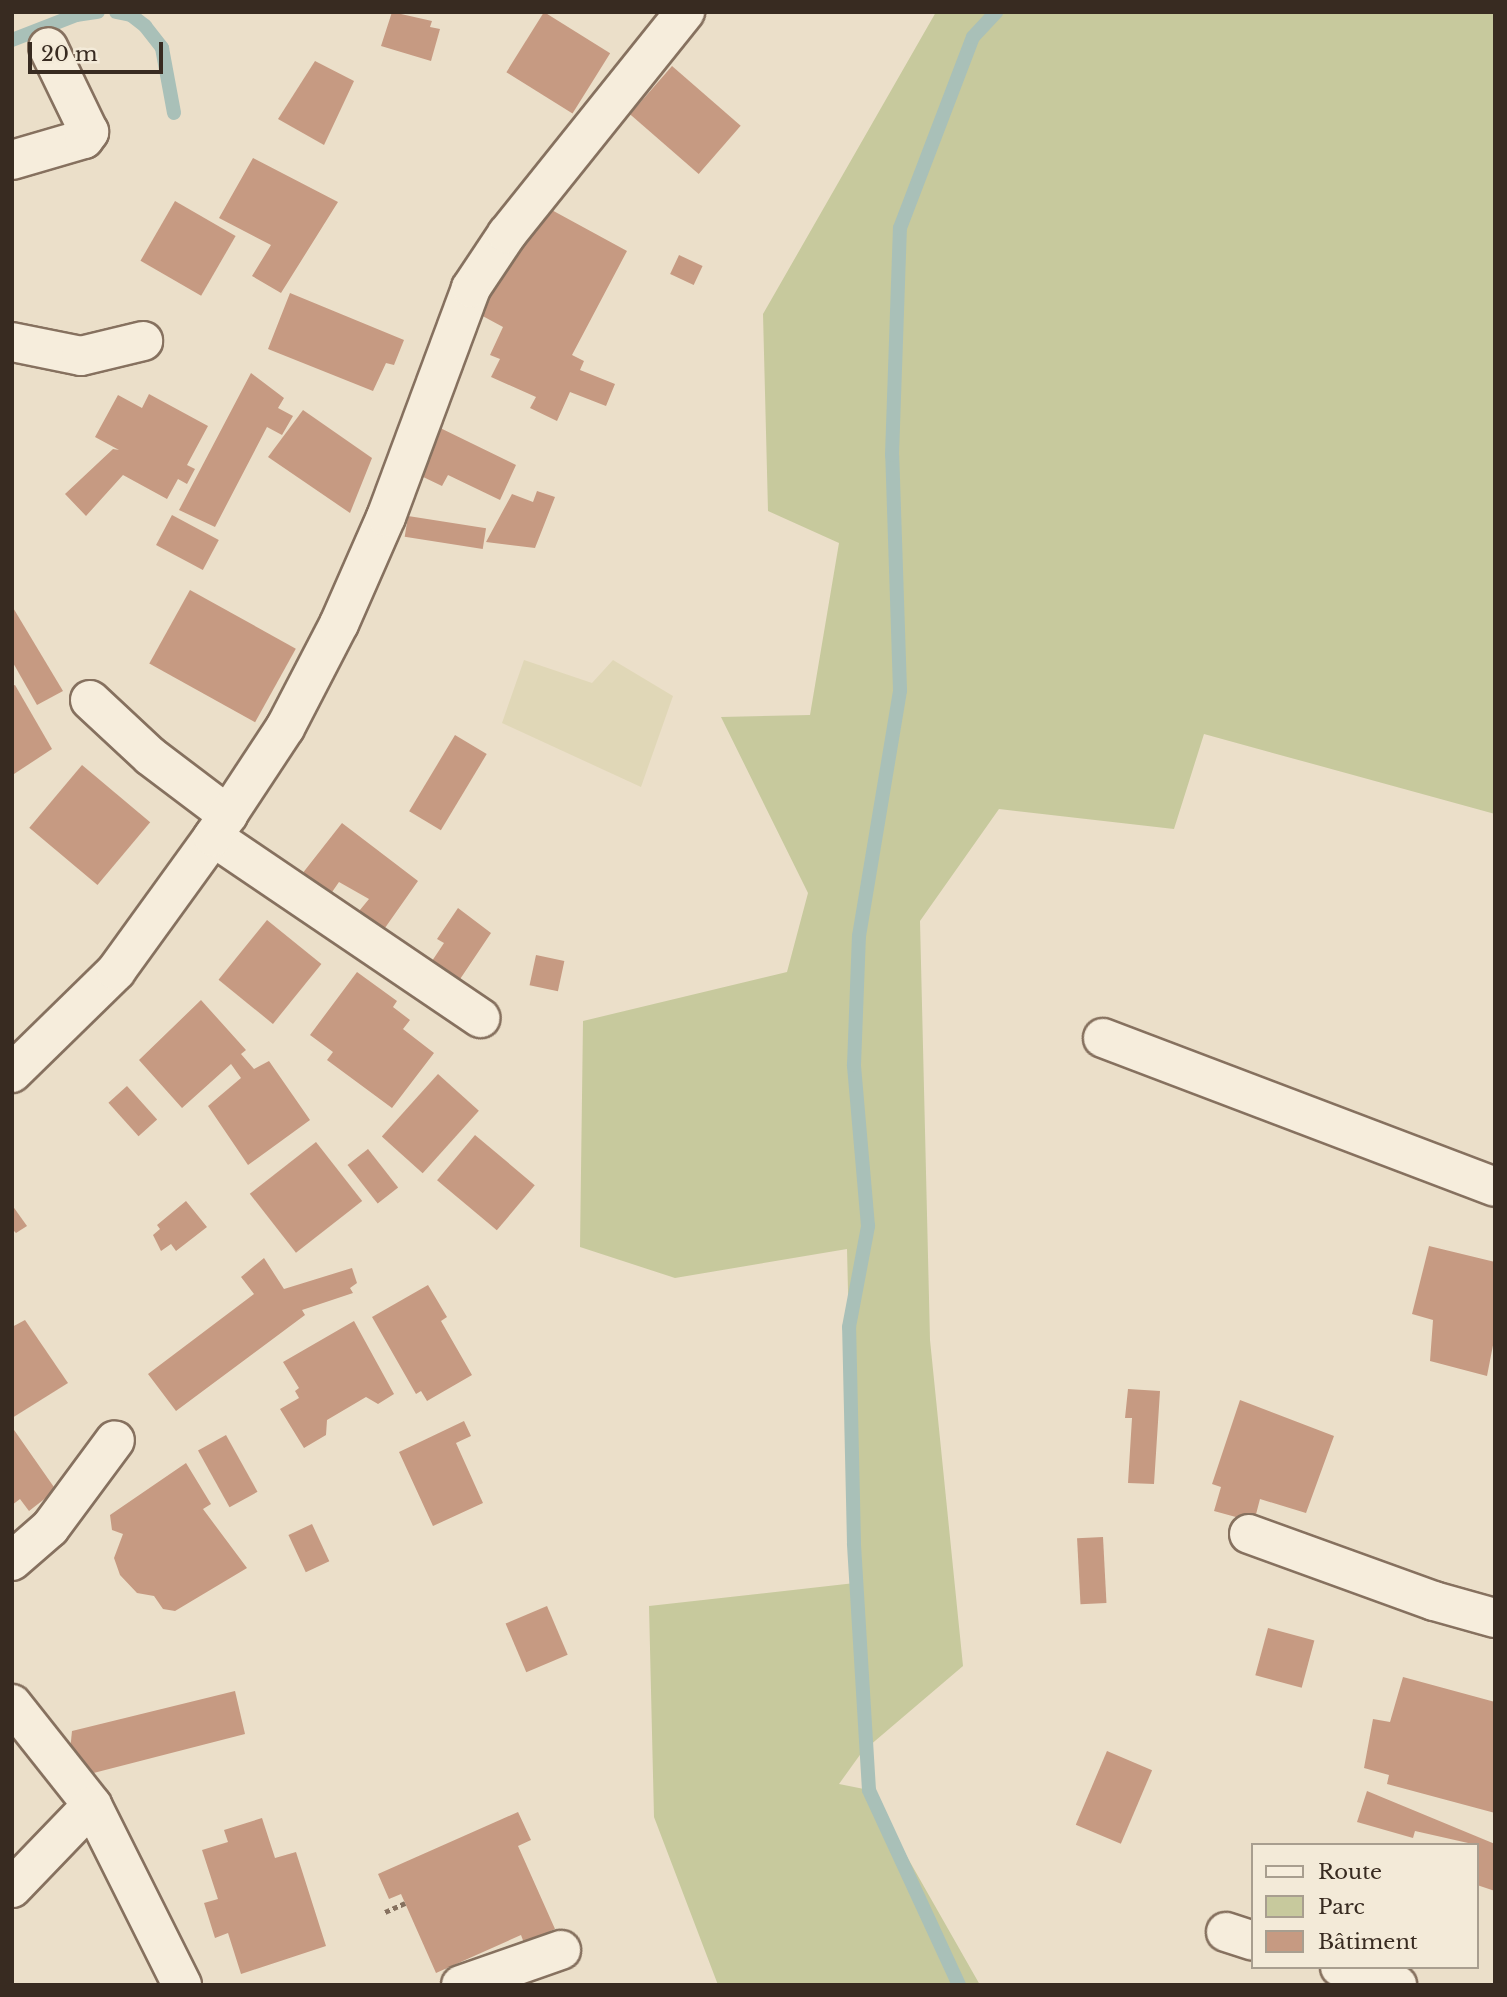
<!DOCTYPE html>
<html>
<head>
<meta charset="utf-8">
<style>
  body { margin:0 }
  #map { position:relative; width:1507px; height:1997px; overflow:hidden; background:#ebdfc9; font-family:"Libre Baskerville",serif }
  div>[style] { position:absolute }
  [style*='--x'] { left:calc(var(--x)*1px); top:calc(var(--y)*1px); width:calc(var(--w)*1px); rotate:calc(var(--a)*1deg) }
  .farmland>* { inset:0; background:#e0d7b7 }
  .green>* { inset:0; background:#c7c99d }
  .stream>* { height:14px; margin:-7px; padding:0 7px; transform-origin:7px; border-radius:7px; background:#a9c0b8 }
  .building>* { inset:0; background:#c69a82; transform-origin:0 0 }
  .path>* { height:4.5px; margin-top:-2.25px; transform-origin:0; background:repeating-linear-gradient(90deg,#86715f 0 5px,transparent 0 8.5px) }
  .roads { filter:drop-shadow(2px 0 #86715f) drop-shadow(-2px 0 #86715f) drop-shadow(0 2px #86715f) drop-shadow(0 -2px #86715f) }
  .street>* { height:38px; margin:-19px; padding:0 19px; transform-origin:19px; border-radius:19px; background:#f6eddc }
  span { translate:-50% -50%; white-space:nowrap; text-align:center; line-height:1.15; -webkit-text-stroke:5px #f3ead8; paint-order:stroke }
  .frame { position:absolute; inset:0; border:14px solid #382b21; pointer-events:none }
  .legend { position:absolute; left:1251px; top:1843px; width:228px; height:126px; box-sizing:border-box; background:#f3ead8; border:2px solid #a89e8f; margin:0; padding:9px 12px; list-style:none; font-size:21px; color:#382b21 }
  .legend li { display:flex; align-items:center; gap:14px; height:35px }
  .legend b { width:35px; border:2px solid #a89e8f }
  .scale { position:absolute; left:28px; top:42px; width:135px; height:32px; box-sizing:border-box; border:4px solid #382b21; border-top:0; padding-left:9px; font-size:21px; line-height:24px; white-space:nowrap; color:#382b21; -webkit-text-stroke:5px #f3ead8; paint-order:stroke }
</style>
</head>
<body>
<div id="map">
  <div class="farmland">
    <i style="clip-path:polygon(524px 660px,592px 683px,613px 660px,673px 696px,641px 787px,502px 723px)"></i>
  </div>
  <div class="green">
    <i style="clip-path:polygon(936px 12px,1495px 12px,1495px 814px,1204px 734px,1174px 829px,999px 809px,920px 921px,930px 1340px,963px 1666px,862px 1752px,839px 1784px,869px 1790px,980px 1985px,718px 1985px,654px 1817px,649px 1606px,855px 1583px,847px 1249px,675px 1278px,580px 1247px,583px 1021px,787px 972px,808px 893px,721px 717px,810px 715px,839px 543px,768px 511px,763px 314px)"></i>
  </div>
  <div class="stream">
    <i style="--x:116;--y:12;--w:15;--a:11"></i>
    <i style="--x:131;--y:15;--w:18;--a:38"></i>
    <i style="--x:145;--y:26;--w:28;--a:52"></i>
    <i style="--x:162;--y:48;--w:66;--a:79.5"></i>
    <i style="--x:12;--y:40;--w:69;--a:-21.3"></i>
    <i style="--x:76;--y:15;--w:22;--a:-8"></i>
    <i style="--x:959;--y:1985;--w:215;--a:-114.8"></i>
    <i style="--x:869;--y:1790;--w:247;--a:-93.5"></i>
    <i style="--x:854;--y:1543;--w:216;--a:-91.3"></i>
    <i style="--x:849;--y:1327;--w:103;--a:-79.3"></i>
    <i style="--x:868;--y:1226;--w:162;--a:-95"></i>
    <i style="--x:854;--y:1065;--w:129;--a:-87.8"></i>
    <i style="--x:859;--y:936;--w:249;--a:-80.5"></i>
    <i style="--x:900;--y:690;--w:235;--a:-91.9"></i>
    <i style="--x:892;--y:455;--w:227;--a:-88"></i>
    <i style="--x:900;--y:228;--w:204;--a:-69.1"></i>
    <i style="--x:973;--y:37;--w:34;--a:-47"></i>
  </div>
  <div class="building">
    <i style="clip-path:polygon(392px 12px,432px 21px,430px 27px,440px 29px,431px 61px,381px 46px)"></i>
    <i style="left:544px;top:12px;width:78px;height:71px;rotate:32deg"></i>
    <i style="clip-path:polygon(315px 61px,354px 81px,324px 145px,278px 119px)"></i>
    <i style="left:672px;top:66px;width:91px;height:64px;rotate:41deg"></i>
    <i style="clip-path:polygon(253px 158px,338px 202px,281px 293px,252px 276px,271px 245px,219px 218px)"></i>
    <i style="left:175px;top:201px;width:70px;height:69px;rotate:30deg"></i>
    <i style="clip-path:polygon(537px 202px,627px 251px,572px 355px,584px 361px,580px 370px,615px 384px,606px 406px,570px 392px,557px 421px,530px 408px,536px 397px,491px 377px,500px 359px,490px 355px,503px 327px,477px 313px)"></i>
    <i style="left:679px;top:255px;width:26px;height:21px;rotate:25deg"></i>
    <i style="clip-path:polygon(290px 293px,404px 340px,394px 365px,386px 363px,373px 391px,268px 349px)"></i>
    <i style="clip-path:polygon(251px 373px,284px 398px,278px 408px,293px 416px,282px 435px,267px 427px,215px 527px,179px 510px)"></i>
    <i style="clip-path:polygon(149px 394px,208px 426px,187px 465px,195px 469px,187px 484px,178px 479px,167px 499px,123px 475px,86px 516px,65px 494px,113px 449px,119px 450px,95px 437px,118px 395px,142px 408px)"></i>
    <i style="clip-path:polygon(303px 410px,372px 458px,350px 513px,268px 457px)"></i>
    <i style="clip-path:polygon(432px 424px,516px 465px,500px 500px,448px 475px,442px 486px,419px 475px)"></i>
    <i style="clip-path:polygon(537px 491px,555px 497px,535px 548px,486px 542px,512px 494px,533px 502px)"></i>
    <i style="left:172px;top:515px;width:53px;height:34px;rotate:28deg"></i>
    <i style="left:408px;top:516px;width:79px;height:21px;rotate:9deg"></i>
    <i style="left:190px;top:590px;width:121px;height:84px;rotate:29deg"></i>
    <i style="clip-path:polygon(12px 606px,63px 691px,37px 705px,12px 661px)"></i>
    <i style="clip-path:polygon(15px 685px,52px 749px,14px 774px,12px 686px)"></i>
    <i style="left:455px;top:735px;width:37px;height:89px;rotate:31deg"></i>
    <i style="left:82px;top:765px;width:89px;height:82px;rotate:40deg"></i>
    <i style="clip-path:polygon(342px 823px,418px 881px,380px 935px,336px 939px,369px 899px,339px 882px,330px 895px,302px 874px)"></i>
    <i style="clip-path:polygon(458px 908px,491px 933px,442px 1006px,414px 988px,444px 943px,437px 939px)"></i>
    <i style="left:267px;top:920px;width:70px;height:77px;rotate:39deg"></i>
    <i style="left:536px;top:955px;width:29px;height:31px;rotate:12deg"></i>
    <i style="clip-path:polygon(357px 972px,397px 1001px,393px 1007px,410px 1020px,403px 1029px,434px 1053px,392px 1108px,327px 1060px,333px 1052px,310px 1035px)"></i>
    <i style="clip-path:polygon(201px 1000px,246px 1050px,241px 1054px,254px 1069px,269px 1061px,310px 1120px,248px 1165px,208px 1106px,241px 1078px,231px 1064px,182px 1108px,139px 1060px)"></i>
    <i style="left:438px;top:1074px;width:55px;height:84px;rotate:42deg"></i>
    <i style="left:127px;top:1086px;width:45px;height:25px;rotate:48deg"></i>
    <i style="left:475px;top:1135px;width:78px;height:59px;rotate:40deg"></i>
    <i style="left:316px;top:1142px;width:75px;height:84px;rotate:52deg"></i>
    <i style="left:368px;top:1149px;width:49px;height:26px;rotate:52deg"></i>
    <i style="clip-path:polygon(186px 1201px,207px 1227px,176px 1251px,171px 1244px,161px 1251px,153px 1235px,160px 1229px,157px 1225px)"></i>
    <i style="clip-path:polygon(12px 1205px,27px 1226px,16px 1233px,12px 1229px)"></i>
    <i style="clip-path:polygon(1429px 1246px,1495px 1262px,1495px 1335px,1487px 1376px,1430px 1361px,1433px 1320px,1412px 1314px)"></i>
    <i style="clip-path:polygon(264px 1258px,284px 1289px,352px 1268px,357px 1283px,350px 1288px,353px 1293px,302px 1310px,305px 1315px,176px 1411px,148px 1374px,254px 1294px,241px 1277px)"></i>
    <i style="clip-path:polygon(428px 1285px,447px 1317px,441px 1321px,472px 1375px,427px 1401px,421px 1391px,416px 1394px,372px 1317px)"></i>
    <i style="clip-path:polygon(25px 1320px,68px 1383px,12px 1418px,12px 1327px)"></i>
    <i style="clip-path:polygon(354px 1321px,394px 1394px,378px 1404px,366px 1397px,327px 1420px,326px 1435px,304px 1448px,280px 1409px,299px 1398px,295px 1391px,299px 1388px,283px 1362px)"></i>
    <i style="clip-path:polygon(1128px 1389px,1160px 1391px,1154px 1484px,1128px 1483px,1132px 1418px,1125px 1418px)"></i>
    <i style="clip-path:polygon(1240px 1400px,1334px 1436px,1306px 1513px,1260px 1499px,1254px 1522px,1214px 1511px,1221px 1487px,1212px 1484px)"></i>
    <i style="clip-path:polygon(464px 1421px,471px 1436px,456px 1443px,483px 1503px,433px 1526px,399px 1452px)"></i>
    <i style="clip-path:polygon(12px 1427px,56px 1490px,29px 1511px,20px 1499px,12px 1505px)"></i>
    <i style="left:226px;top:1435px;width:65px;height:32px;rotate:61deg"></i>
    <i style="clip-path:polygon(186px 1463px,211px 1504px,203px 1509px,247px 1568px,175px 1611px,163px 1609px,154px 1596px,137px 1593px,120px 1575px,114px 1558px,123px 1534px,112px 1530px,110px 1515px)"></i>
    <i style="left:312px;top:1524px;width:41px;height:26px;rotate:65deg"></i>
    <i style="left:1103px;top:1537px;width:66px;height:26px;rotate:87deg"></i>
    <i style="left:547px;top:1606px;width:53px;height:45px;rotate:67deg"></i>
    <i style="left:1268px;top:1628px;width:48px;height:49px;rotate:15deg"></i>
    <i style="clip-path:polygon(1403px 1677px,1495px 1702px,1495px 1813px,1387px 1784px,1389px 1775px,1364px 1768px,1373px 1719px,1390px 1722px)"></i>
    <i style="clip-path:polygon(235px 1691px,245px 1734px,78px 1777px,69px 1761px,72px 1731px)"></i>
    <i style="left:1107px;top:1751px;width:49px;height:80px;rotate:23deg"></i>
    <i style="clip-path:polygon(1367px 1791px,1495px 1844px,1495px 1891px,1477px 1885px,1477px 1845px,1415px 1831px,1413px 1838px,1357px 1822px)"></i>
    <i style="clip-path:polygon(518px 1812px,531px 1840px,518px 1846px,555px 1929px,524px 1943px,521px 1935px,436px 1973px,401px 1894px,389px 1899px,378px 1874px)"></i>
    <i style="clip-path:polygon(262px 1818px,275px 1858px,296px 1852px,326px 1946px,241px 1974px,228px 1933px,215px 1938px,204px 1903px,218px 1899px,202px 1850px,228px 1842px,224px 1830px)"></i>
  </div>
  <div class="path">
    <i style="--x:385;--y:1912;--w:22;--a:-24"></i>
  </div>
  <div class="roads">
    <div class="street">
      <i style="--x:12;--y:160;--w:75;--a:-16.3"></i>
      <i style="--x:84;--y:139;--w:9;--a:-54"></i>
      <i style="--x:89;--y:132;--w:94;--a:-115.8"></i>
      <i style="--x:12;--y:342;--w:70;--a:11.5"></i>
      <i style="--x:81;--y:356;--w:64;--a:-13.6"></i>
      <i style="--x:90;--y:700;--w:82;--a:43"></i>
      <i style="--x:150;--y:756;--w:98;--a:37.1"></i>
      <i style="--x:213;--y:837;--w:323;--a:34.1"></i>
      <i style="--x:1103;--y:1038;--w:419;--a:20.8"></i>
      <i style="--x:12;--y:1073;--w:146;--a:-44.4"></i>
      <i style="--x:116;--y:971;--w:165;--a:-54.1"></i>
      <i style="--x:213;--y:837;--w:131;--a:-56.6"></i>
      <i style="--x:285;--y:728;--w:117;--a:-62.6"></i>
      <i style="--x:339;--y:624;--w:117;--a:-66.3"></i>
      <i style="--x:386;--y:517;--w:244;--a:-69.6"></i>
      <i style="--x:471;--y:288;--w:65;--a:-56.3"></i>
      <i style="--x:507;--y:234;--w:285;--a:-51.3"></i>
      <i style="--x:1249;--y:1534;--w:197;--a:19.9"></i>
      <i style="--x:1434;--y:1601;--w:63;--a:15.6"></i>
      <i style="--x:12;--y:1561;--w:50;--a:-41"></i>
      <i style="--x:50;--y:1528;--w:109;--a:-53.5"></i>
      <i style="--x:12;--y:1704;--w:129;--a:51.6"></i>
      <i style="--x:92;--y:1805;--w:201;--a:63.4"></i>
      <i style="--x:12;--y:1888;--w:115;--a:-46.1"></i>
      <i style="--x:1226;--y:1932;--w:28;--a:18"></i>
      <i style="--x:1340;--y:1967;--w:60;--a:17.5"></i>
      <i style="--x:461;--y:1985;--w:106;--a:-19.3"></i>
    </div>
  </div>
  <div class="frame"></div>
  <ul class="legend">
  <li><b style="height:9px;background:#f6eddc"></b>Route</li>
  <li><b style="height:19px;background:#c7c99d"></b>Parc</li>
  <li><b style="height:19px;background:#c69a82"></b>Bâtiment</li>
  </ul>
  <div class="scale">20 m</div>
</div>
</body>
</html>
